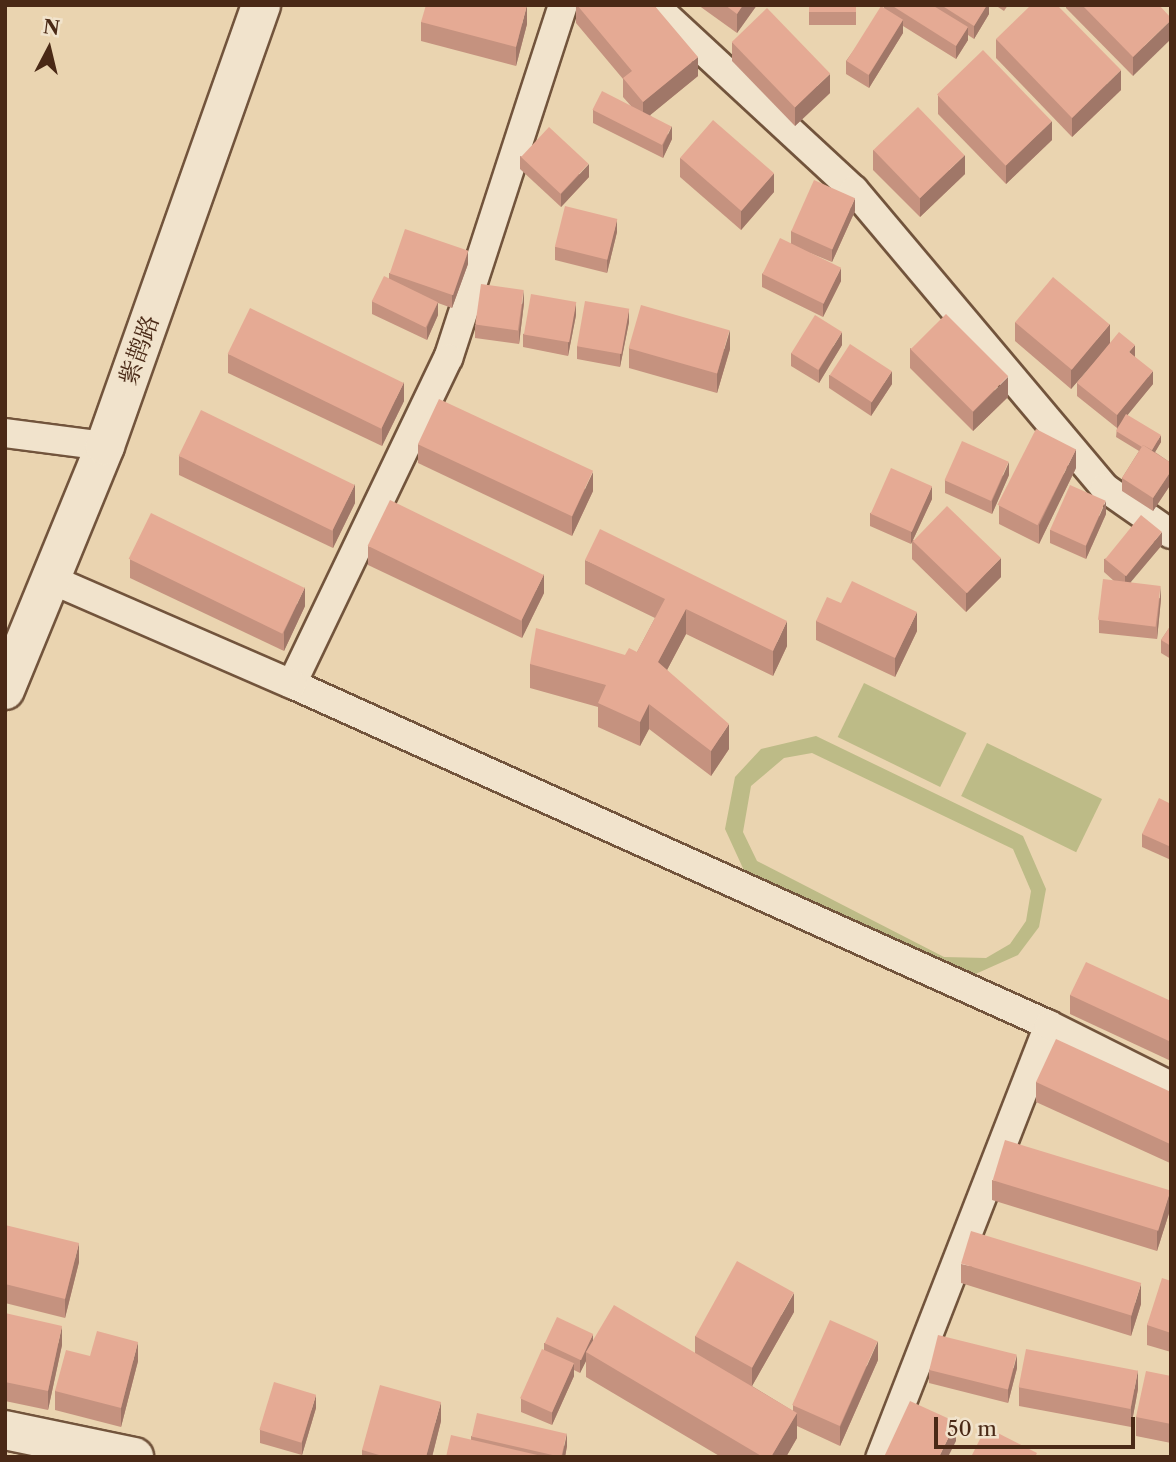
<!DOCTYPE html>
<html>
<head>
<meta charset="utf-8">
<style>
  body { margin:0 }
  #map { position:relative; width:1176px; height:1462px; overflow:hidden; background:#ead4b0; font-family:"Libre Caslon Text","Noto Serif SC",serif }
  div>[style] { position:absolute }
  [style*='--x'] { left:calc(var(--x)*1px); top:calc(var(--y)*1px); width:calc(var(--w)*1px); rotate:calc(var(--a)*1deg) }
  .green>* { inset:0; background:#bdbb87; transform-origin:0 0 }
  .roads { filter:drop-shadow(2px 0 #72543c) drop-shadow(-2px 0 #72543c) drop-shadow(0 2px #72543c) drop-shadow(0 -2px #72543c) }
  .street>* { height:28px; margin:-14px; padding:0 14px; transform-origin:14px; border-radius:14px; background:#f1e3cc }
  .secondary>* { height:38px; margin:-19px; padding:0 19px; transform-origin:19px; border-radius:19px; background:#f1e3cc }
  .wall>* { inset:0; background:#c5927f; transform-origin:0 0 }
  .shaded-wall>* { inset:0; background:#a07768 }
  .building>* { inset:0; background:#e5aa94; transform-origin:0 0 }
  span { translate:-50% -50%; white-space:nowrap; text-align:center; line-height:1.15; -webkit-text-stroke:5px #f1e3cc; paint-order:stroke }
  .street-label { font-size:24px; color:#4a2916 }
  .frame { position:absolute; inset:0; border:7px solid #4a2916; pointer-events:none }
  .north { position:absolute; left:14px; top:14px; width:70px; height:70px; -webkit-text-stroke:5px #f1e3cc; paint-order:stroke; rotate:7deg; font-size:19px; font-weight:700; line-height:28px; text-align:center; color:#4a2916 }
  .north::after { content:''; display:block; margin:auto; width:24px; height:32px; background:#4a2916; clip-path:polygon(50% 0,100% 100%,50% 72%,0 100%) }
  .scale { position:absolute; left:934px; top:1417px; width:201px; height:32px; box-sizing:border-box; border:4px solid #4a2916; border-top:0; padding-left:9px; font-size:21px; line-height:24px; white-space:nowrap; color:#4a2916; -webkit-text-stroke:5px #f1e3cc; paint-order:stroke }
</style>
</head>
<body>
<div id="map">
  <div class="green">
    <i style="left:864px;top:683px;width:114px;height:60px;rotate:26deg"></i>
    <i style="clip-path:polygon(evenodd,816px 736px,1023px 836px,1046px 889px,1039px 927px,1018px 955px,971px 976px,747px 877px,725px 829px,735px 777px,761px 749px,816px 736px,812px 753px,1013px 849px,1031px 891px,1026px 921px,1010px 944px,986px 958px,944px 957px,757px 861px,743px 832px,751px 786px,784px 758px,812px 753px)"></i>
    <i style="left:987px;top:743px;width:128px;height:59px;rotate:26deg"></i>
  </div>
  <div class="roads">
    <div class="street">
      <i style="--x:563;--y:5;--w:371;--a:108"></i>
      <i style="--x:448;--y:358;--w:361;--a:115.6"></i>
      <i style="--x:292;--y:684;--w:830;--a:24.25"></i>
      <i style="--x:1049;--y:1025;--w:464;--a:111.3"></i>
      <i style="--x:654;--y:5;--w:272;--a:42.8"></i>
      <i style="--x:854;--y:190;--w:390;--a:49.9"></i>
      <i style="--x:1105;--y:488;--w:80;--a:34.9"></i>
      <i style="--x:5;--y:433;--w:101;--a:7.4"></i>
      <i style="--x:50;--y:579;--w:264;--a:23.5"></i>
      <i style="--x:1049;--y:1025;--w:136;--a:26.6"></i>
    </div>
    <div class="secondary">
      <i style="--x:5;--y:690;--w:264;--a:-67.7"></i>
      <i style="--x:105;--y:446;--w:468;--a:-70.5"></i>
      <i style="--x:5;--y:1430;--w:132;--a:11.8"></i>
    </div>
  </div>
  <div class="wall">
    <i style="clip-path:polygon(576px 5px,654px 5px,698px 76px,650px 115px,672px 139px,663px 158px,593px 123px,593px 110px,631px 106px,623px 97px,623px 79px,576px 23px)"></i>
    <i style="clip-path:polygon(698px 5px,757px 5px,737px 33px)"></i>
    <i style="left:809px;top:5px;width:47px;height:20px"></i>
    <i style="clip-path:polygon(884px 5px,989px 5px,989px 14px,974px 39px,968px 35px,968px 40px,956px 59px,903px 26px,903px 33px,869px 88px,846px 74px,846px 61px,884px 8px)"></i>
    <i style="clip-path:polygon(995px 5px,1008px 5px,1004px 11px)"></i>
    <i style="clip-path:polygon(1066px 5px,1159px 5px,1133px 76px,1066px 8px)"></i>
    <i style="clip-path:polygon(421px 22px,527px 24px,516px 66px,421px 41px)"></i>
    <i style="clip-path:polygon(996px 39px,1121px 90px,1072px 137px,996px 58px)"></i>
    <i style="clip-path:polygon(732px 42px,830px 93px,795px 126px,732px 61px)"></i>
    <i style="clip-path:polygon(938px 95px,1052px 140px,1006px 184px,938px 114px)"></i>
    <i style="clip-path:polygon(873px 150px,965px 174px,920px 217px,873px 170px)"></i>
    <i style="clip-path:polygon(520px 156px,589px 177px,561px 207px,520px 169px)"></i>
    <i style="clip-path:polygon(680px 158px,774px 192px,741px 230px,680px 177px)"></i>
    <i style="clip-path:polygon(855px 211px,832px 262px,810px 253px,841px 281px,823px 317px,762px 287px,762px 274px,791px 243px,791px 231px)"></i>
    <i style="clip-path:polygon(617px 232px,607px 273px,555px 260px,555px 247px)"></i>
    <i style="clip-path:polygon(468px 264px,452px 308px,438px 303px,438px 315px,427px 340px,372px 314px,372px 301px,389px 279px,389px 273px)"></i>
    <i style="clip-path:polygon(524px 303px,519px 344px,475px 338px,475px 325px)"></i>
    <i style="clip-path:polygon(576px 315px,568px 356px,523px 347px,523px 334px)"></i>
    <i style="clip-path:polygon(629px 322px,620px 367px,577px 359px,577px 346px)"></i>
    <i style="clip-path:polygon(1015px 322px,1110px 343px,1135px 357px,1153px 384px,1127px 415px,1161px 442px,1155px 452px,1171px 463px,1171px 484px,1153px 511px,1122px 491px,1122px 478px,1139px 451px,1116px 437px,1117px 428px,1077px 396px,1077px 383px,1095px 361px,1071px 389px,1015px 341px)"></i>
    <i style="clip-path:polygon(842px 345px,819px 383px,791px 366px,791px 353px)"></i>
    <i style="clip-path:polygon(629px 348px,730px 349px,717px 393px,629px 368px)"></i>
    <i style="clip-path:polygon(910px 348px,1008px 397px,973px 431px,910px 368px)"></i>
    <i style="clip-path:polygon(228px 354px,404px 401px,382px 446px,228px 373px)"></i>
    <i style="clip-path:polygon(829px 375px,892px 384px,871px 416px,829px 388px)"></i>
    <i style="clip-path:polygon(418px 444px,593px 491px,572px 536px,418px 463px)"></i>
    <i style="clip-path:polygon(179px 456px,355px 503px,333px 548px,179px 475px)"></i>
    <i style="clip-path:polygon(1076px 468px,1039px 544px,999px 524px,999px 505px)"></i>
    <i style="clip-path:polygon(1009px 475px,992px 514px,945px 493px,945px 480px)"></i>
    <i style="clip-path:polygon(932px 499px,913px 540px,1001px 577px,966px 612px,912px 559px,912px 541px,911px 544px,870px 526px,870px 513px)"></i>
    <i style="clip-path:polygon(1106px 514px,1086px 559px,1050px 543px,1050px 530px)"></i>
    <i style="clip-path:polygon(1162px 545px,1130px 582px,1161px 599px,1157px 639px,1099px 633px,1099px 620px,1114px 581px,1104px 572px,1104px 559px)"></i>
    <i style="clip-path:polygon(368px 546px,544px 593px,522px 638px,368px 565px)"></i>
    <i style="clip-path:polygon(130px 559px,305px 606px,284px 651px,130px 578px)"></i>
    <i style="clip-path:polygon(585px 560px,787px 646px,773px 676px,686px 634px,667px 670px,729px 749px,711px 776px,649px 729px,640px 746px,598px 727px,598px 707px,530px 688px,530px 664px,625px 655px,637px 652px,655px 618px,585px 584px)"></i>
    <i style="clip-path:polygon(841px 603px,917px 631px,895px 677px,816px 640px,816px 621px)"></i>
    <i style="clip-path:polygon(1171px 625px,1171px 659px,1161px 653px,1161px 640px)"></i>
    <i style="clip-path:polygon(1171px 804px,1171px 860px,1142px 847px,1142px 834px)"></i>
    <i style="clip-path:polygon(1070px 995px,1171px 1001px,1171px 1061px,1070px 1014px)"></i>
    <i style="clip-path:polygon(1036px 1082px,1171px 1092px,1170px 1163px,1036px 1102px)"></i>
    <i style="clip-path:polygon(992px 1180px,1170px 1210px,1157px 1251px,992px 1200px)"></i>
    <i style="clip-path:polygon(5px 1225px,79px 1262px,65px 1318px,5px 1303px)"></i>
    <i style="clip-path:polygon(1171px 1235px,1171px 1259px,1169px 1259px,1169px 1239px)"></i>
    <i style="clip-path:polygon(961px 1264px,1141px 1304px,1131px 1336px,961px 1283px)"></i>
    <i style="clip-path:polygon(1171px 1281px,1171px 1352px,1147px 1345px,1147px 1325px)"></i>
    <i style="clip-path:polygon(794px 1312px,752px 1386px,793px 1411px,793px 1405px,878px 1360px,840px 1446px,797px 1426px,797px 1438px,786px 1457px,721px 1457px,586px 1377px,586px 1361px,580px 1373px,574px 1370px,574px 1376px,552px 1425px,521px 1412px,521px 1399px,544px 1350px,544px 1343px,593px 1341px,695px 1353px,695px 1336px)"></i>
    <i style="clip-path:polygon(5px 1313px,62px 1345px,48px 1410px,5px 1401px)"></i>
    <i style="clip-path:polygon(90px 1356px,138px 1361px,121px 1427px,55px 1410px,55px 1391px)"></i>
    <i style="clip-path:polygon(1017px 1368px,1008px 1403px,929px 1383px,929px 1370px)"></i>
    <i style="clip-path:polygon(1171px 1376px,1171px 1443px,1136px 1436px,1136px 1417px)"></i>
    <i style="clip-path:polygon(1019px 1387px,1138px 1389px,1131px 1427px,1019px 1406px)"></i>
    <i style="clip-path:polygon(316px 1408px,302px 1455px,260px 1443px,260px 1430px)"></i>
    <i style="clip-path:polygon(441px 1421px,432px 1457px,362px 1457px,362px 1450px)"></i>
    <i style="clip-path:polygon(471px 1436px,567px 1446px,565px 1457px,446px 1457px,471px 1440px)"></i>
  </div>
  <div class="shaded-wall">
    <i style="clip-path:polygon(527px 5px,527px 24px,516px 66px,516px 47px)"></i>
    <i style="clip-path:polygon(743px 5px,757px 5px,737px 33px,737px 14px)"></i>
    <i style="clip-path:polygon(987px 5px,989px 5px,989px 14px,974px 39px,974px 26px)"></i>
    <i style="clip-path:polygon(903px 20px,903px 33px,869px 88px,869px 75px)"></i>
    <i style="clip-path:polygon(1171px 20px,1171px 39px,1133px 76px,1133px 57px)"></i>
    <i style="clip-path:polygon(968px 27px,968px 40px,956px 59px,956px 46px)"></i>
    <i style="clip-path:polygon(698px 57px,698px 76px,643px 121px,643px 102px)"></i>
    <i style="clip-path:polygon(1121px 70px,1121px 90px,1072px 137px,1072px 118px)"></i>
    <i style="clip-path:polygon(830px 74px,830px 93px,795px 126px,795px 107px)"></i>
    <i style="clip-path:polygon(1052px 121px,1052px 140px,1006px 184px,1006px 165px)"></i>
    <i style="clip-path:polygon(672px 126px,672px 139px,663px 158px,663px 145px)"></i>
    <i style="clip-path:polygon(965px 155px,965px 174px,920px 217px,920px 198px)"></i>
    <i style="clip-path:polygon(589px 164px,589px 177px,561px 207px,561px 194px)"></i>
    <i style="clip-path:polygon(774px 173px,774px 192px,741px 230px,741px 210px)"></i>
    <i style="clip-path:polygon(855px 198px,855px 211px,832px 262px,832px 249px)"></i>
    <i style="clip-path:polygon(617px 219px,617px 232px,607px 273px,607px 260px)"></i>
    <i style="clip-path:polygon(468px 251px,468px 264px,452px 308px,452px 295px)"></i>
    <i style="clip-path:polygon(841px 268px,841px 281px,823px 317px,823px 304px)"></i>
    <i style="clip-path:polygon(524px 290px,524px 303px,519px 344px,519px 331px)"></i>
    <i style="clip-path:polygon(438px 302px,438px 315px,427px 340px,427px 327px)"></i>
    <i style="clip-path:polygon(576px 302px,576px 315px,568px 356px,568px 343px)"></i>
    <i style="clip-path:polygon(629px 309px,629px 322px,620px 367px,620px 354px)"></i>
    <i style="clip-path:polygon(1110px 324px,1110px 344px,1071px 389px,1071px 370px)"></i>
    <i style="clip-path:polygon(730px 330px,730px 349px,717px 393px,717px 374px)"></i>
    <i style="clip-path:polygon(842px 332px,842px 345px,819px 383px,819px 370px)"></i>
    <i style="clip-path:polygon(1135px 345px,1135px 358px,1129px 352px)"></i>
    <i style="clip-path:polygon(892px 371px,892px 384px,871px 416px,871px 403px)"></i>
    <i style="clip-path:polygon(1153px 371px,1153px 384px,1117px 428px,1117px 415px)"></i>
    <i style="clip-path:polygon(1008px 377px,1008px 397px,973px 431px,973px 412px)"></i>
    <i style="clip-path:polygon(404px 382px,404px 401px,382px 446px,382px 427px)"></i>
    <i style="clip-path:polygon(1161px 435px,1161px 442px,1151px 459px,1151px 452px)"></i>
    <i style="clip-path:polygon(1076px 449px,1076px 468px,1039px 544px,1039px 525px)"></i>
    <i style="clip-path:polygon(1009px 462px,1009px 475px,992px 514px,992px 501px)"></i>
    <i style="clip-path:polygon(1171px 471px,1171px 484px,1153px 511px,1153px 498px)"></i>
    <i style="clip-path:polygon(593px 472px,593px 491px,572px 536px,572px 517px)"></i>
    <i style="clip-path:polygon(355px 484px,355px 503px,333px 548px,333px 529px)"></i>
    <i style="clip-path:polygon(932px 486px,932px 499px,911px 544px,911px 531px)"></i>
    <i style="clip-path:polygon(1106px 501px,1106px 514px,1086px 559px,1086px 546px)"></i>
    <i style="clip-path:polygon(1162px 532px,1162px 545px,1125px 589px,1125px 576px)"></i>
    <i style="clip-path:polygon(1001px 558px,1001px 577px,966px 612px,966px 593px)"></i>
    <i style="clip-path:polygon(544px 574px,544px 593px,522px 638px,522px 619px)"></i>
    <i style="clip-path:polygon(1161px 586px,1161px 599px,1157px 639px,1157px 626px)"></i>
    <i style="clip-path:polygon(305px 587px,305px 606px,284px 651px,284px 632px)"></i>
    <i style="clip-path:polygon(686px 609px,686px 634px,658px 687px,658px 662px)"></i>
    <i style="clip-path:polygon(917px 612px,917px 631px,895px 677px,895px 658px)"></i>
    <i style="clip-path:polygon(787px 621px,787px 646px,773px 676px,773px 651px)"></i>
    <i style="clip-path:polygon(649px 704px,649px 729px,640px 746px,640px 722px)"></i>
    <i style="clip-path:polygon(729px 724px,729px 749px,711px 776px,711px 751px)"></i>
    <i style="clip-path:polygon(1171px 1141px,1171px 1161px,1170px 1163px,1170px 1144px)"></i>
    <i style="clip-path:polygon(1170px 1191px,1170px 1210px,1157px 1251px,1157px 1232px)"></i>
    <i style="clip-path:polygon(79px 1243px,79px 1262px,65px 1318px,65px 1299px)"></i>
    <i style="clip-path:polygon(1141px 1284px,1141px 1304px,1131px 1336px,1131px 1317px)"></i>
    <i style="clip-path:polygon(794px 1293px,794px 1312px,752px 1386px,752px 1367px)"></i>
    <i style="clip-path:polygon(62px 1326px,62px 1345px,48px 1410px,48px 1391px)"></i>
    <i style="clip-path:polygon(593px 1334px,593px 1347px,586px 1352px,586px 1361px,580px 1373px,580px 1360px)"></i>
    <i style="clip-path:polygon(878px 1341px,878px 1360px,840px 1446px,840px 1427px)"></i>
    <i style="clip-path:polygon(138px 1342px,138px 1361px,121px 1427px,121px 1408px)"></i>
    <i style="clip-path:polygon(1017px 1355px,1017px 1368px,1008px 1403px,1008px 1390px)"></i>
    <i style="clip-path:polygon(574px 1363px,574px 1376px,552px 1425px,552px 1412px)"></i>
    <i style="clip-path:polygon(1138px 1370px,1138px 1389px,1131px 1427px,1131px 1407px)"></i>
    <i style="clip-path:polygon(316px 1395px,316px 1408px,302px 1455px,302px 1442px)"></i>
    <i style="clip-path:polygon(441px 1402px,441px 1421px,432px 1457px,426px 1457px)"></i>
    <i style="clip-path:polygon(797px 1413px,797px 1438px,786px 1457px,771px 1457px)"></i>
    <i style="clip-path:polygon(956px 1422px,956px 1441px,948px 1457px,939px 1457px)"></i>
    <i style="clip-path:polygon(567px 1433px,567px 1446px,565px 1457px,562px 1457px)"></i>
  </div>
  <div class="building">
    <i style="clip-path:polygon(426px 5px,527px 5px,516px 47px,421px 22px)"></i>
    <i style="clip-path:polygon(577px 5px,654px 5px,698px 57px,643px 102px,623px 78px,632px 71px)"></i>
    <i style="clip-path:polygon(725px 5px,743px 5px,737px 14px)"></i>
    <i style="left:809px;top:5px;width:47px;height:7px"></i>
    <i style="clip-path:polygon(891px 5px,932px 5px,968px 27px,956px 46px)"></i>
    <i style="clip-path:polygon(941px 5px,987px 5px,974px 26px)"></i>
    <i style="clip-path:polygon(1031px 5px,1057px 5px,1121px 70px,1072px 118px,996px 39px)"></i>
    <i style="clip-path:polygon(1082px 5px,1159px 5px,1171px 18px,1171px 20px,1133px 57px)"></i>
    <i style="left:881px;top:6px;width:26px;height:65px;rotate:32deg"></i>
    <i style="left:767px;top:8px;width:91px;height:49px;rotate:46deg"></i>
    <i style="left:983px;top:50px;width:99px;height:64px;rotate:46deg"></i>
    <i style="left:602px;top:91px;width:78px;height:21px;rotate:27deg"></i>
    <i style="left:918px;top:107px;width:67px;height:62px;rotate:46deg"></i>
    <i style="left:713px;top:120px;width:81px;height:50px;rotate:41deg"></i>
    <i style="left:549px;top:127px;width:54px;height:41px;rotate:43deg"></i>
    <i style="left:814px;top:180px;width:45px;height:56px;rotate:24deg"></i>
    <i style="left:565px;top:206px;width:54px;height:42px;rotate:14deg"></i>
    <i style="left:405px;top:229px;width:67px;height:47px;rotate:19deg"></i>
    <i style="left:780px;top:238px;width:68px;height:40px;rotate:26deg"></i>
    <i style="left:384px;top:276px;width:60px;height:28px;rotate:26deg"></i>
    <i style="left:1053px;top:277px;width:74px;height:59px;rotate:40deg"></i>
    <i style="left:481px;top:284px;width:43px;height:41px;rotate:8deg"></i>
    <i style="left:531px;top:294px;width:46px;height:41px;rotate:10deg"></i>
    <i style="left:585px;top:301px;width:45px;height:46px;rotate:10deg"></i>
    <i style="left:641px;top:305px;width:92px;height:45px;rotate:16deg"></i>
    <i style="left:250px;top:308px;width:171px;height:51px;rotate:26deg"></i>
    <i style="left:946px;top:314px;width:88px;height:50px;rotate:45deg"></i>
    <i style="left:815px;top:315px;width:32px;height:45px;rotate:32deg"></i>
    <i style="clip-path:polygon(1119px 332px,1135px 345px,1129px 352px,1153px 371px,1117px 415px,1077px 383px)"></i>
    <i style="left:850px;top:344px;width:50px;height:37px;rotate:33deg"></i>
    <i style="left:439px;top:399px;width:170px;height:50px;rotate:25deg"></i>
    <i style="left:201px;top:410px;width:171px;height:51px;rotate:26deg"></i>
    <i style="clip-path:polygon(1126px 414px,1161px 435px,1152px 450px,1143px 445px,1142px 447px,1116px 431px)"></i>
    <i style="left:1036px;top:429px;width:45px;height:85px;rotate:27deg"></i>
    <i style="left:962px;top:441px;width:51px;height:43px;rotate:24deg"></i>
    <i style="clip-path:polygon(1143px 445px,1171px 463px,1171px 471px,1153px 498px,1122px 478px)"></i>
    <i style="left:891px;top:468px;width:45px;height:50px;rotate:24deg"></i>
    <i style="left:1070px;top:485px;width:39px;height:49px;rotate:24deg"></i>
    <i style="left:390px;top:500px;width:171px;height:51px;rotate:26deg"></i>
    <i style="left:947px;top:506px;width:75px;height:49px;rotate:44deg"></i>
    <i style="left:151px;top:513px;width:171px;height:51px;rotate:26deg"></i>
    <i style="left:1141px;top:515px;width:27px;height:57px;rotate:39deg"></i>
    <i style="clip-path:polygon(600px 529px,787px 621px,773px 651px,686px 609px,658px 662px,729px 724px,711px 751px,649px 704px,640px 722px,598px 703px,606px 685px,530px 664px,536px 628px,625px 655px,629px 648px,637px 652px,665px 599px,585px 560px)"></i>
    <i style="left:1103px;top:579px;width:58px;height:41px;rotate:7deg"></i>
    <i style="clip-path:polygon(852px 581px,917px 612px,895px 658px,816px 621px,827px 597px,841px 603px)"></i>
    <i style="clip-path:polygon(1171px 625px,1171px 646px,1161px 640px)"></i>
    <i style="clip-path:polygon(1159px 798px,1171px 804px,1171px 847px,1142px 834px)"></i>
    <i style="clip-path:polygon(1086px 962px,1171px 1001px,1171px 1042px,1070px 995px)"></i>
    <i style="clip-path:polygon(1056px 1039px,1171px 1092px,1171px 1141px,1170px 1144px,1036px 1082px)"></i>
    <i style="left:1005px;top:1140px;width:173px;height:42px;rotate:17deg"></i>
    <i style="clip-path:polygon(5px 1225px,79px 1243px,65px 1299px,5px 1284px)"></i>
    <i style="left:971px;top:1231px;width:178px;height:34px;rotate:17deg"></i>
    <i style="left:737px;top:1261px;width:65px;height:86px;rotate:29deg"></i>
    <i style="clip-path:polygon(1162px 1278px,1171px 1281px,1171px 1333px,1147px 1325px)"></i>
    <i style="clip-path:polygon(614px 1305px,797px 1413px,771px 1457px,763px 1457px,586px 1352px)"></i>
    <i style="clip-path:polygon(5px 1313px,62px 1326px,48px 1391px,5px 1382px)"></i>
    <i style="left:557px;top:1317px;width:40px;height:29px;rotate:25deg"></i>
    <i style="left:830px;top:1320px;width:52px;height:93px;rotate:24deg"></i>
    <i style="clip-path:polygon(97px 1331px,138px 1342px,121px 1408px,55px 1391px,66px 1350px,90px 1356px)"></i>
    <i style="left:938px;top:1335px;width:81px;height:36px;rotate:14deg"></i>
    <i style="left:542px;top:1349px;width:35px;height:54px;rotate:24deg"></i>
    <i style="left:1026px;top:1349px;width:114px;height:39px;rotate:11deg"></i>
    <i style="clip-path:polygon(1146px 1371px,1171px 1376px,1171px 1424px,1136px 1417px)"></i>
    <i style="left:274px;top:1382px;width:44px;height:50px;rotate:17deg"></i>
    <i style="clip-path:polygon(380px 1385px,441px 1402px,426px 1457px,386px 1457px,362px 1450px)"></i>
    <i style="clip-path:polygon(910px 1401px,956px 1422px,939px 1457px,884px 1457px)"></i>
    <i style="left:477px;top:1413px;width:92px;height:24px;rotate:13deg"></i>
    <i style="clip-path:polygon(986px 1427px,1037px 1453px,1035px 1457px,971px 1457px)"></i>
    <i style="clip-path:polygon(451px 1435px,546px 1457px,446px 1457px)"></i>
  </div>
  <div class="street-label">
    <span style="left:139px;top:350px;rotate:-70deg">紫鹊路</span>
  </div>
  <div class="frame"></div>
  <div class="north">N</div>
  <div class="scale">50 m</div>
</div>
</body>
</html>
